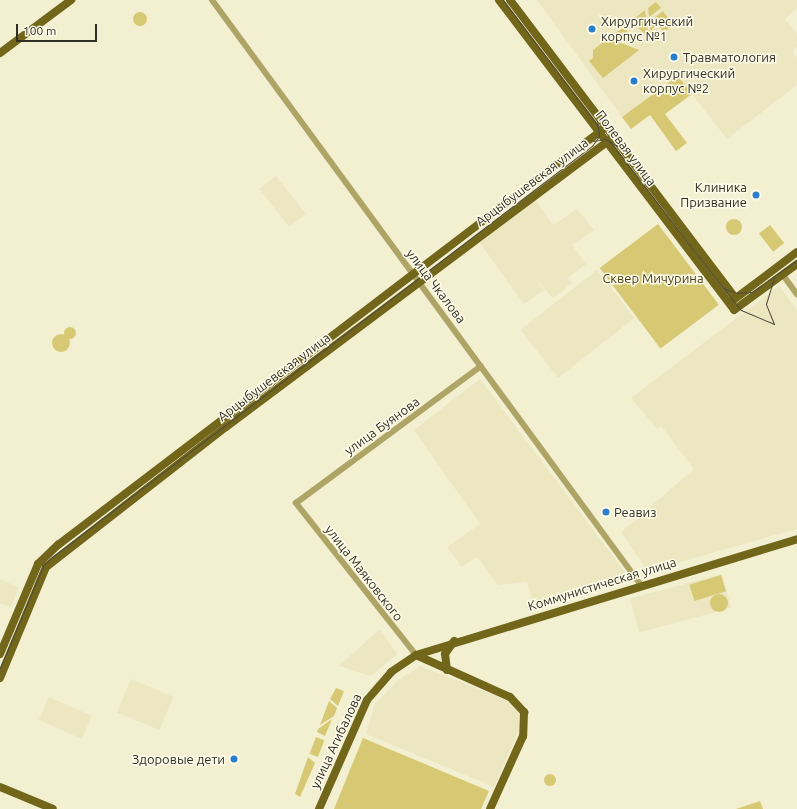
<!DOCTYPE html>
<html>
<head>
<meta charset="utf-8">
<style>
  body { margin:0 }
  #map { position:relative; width:797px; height:809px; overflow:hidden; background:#f3efd1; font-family:Ubuntu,sans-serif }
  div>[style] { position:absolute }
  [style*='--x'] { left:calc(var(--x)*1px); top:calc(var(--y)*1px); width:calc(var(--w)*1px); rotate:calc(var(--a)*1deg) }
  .built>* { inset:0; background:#ece7c1; transform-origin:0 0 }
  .green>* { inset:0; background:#d7c973; transform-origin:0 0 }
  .round { border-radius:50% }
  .minor>* { height:6px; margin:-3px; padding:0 3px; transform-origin:3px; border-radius:3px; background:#aea466 }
  .major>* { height:8px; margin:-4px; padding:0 4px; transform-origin:4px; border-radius:4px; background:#72661b }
  .tram>* { height:1px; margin:-0.5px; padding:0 0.5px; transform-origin:0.5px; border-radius:0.5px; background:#4e4b3d }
  .dots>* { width:11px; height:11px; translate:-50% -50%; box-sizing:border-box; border:2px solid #fefbe9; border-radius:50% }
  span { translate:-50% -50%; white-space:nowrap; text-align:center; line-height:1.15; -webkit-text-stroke:3px #fefbe9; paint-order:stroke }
  .poi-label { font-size:13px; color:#312f23 }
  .left { translate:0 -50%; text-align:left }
  .right { translate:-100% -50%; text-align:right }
  .street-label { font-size:13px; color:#312f23 }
  .park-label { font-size:13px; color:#484117 }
  .scale { position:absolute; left:16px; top:24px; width:81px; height:18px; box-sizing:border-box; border:2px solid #312f23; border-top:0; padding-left:5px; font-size:12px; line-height:14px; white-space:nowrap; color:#312f23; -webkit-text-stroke:3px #fefbe9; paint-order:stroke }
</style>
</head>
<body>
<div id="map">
  <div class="built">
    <i style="clip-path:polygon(537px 0,797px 0,797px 8px,785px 19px,797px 34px,797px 47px,792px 51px,797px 58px,797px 85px,727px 139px,678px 76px,622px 117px)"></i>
    <i style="left:276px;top:176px;width:48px;height:21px;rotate:52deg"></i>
    <i style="clip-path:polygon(535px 200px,553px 225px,577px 209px,594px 230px,572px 245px,586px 264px,568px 278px,572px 283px,553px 298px,534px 277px,544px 290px,524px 304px,480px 243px)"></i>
    <i style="left:597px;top:270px;width:61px;height:97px;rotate:52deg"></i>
    <i style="clip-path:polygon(779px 286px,797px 310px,797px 529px,648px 571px,621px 532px,694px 469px,661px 426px,657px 429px,631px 398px)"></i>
    <i style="clip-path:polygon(480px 379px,628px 576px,627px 579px,534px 606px,527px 582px,498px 585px,477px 557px,462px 567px,447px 547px,480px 524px,414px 430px)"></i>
    <i style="left:722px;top:574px;width:35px;height:95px;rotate:75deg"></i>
    <i style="clip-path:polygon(0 579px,19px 588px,11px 607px,0 603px)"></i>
    <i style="clip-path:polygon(380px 629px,397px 654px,371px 676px,339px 666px)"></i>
    <i style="clip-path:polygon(420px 666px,507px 700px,519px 712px,519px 730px,494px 787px,366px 734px,375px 704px,397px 681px)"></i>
    <i style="left:131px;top:679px;width:46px;height:36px;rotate:23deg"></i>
    <i style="left:49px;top:697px;width:47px;height:25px;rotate:24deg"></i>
  </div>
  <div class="green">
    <i style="clip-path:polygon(656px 2px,661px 8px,649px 17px,648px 8px)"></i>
    <i style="clip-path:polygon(645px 10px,648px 32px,644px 33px,638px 28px,640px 25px,636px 20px,630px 22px)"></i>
    <i style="clip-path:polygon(663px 11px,673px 25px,664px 32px,658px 25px,652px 29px,657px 38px,652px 42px,649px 22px)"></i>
    <i class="round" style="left:133px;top:12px;width:14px;height:14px"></i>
    <i style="clip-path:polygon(628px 24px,624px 29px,633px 35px,631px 44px,611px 36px)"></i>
    <i style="clip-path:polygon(608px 38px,639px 50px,603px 78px,589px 61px,593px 58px,593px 50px)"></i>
    <i style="clip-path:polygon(678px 76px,692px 94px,665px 114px,687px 143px,676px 151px,650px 115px,631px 129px,622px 117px)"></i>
    <i class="round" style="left:726px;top:219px;width:16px;height:16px"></i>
    <i style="left:658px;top:224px;width:101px;height:73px;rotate:53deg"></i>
    <i style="left:770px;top:225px;width:23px;height:14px;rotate:52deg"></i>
    <i class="round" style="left:64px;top:327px;width:12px;height:12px"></i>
    <i class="round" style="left:52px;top:334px;width:18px;height:18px"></i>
    <i style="left:721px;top:575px;width:17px;height:33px;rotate:73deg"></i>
    <i class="round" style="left:710px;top:594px;width:18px;height:18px"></i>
    <i style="clip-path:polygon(336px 688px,344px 691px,338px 706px,330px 699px)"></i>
    <i style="clip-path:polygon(329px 701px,337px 708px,334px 716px,320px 725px)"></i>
    <i style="clip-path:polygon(332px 719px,325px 736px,317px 732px,318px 729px)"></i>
    <i style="left:316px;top:737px;width:9px;height:18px;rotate:21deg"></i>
    <i style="clip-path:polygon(363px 738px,489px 791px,481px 809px,334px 809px)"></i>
    <i style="clip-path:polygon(308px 757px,315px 763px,300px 797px,295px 794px)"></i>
    <i class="round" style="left:544px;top:774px;width:12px;height:12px"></i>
    <i style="clip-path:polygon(760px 801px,763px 809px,736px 809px)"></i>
  </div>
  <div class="minor">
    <i style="--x:212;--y:0;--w:725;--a:53.75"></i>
    <i style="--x:783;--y:275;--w:24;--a:54"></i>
    <i style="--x:416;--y:655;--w:194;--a:-128.3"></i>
    <i style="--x:296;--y:503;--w:230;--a:-36.5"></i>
  </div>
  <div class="major">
    <i style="--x:499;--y:0;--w:389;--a:52.8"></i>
    <i style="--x:734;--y:310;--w:78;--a:-36.1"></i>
    <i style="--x:510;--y:0;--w:373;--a:52.9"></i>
    <i style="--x:0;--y:53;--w:89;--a:-36.7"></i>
    <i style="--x:732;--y:301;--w:81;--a:-37"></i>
    <i style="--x:0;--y:654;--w:98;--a:-67.1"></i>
    <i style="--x:38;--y:564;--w:28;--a:-44"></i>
    <i style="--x:58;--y:545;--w:689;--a:-37.34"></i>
    <i style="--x:416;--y:655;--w:103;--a:24.1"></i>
    <i style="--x:510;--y:697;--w:21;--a:47"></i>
    <i style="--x:524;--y:712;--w:24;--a:92"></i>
    <i style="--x:523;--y:736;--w:80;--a:114.3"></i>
    <i style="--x:447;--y:670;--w:16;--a:-97"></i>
    <i style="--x:445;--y:654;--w:16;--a:-55"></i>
    <i style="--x:0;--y:678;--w:120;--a:-67.5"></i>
    <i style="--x:46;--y:567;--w:228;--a:-37.9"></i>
    <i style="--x:226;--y:427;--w:484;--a:-36.8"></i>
    <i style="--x:0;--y:787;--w:57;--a:22.5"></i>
    <i style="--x:319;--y:809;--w:119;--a:-66.2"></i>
    <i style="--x:367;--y:700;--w:37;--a:-49"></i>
    <i style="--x:391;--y:672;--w:30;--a:-34"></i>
    <i style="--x:416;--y:655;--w:398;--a:-16.9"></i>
  </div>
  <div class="tram">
    <i style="--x:503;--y:0;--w:158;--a:53"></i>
    <i style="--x:593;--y:141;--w:12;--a:-9"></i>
    <i style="--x:605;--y:139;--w:14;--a:30"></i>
    <i style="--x:611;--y:143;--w:183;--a:52.3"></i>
    <i style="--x:723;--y:288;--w:15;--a:20"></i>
    <i style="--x:737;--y:293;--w:15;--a:-4"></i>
    <i style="--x:752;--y:292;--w:55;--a:-35.4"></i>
    <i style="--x:723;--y:288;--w:28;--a:51"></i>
    <i style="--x:741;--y:310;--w:36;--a:23"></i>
    <i style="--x:774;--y:324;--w:22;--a:-112"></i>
    <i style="--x:766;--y:304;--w:27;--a:-73"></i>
    <i style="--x:0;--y:668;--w:111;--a:-67.1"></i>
    <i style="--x:43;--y:566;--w:13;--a:-45"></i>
    <i style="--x:52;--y:557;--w:679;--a:-37.28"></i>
    <i style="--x:592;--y:146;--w:12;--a:-55"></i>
    <i style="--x:599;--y:136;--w:17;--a:-97"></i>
  </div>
  <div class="dots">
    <i style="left:592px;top:29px;background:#297fcd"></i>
    <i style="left:674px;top:57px;background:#297fcd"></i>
    <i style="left:634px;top:81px;background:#297fcd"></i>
    <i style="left:756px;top:195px;background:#297fcd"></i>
    <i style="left:606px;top:512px;background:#297fcd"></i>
    <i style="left:234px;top:759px;background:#297fcd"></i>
  </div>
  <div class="poi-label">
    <span class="left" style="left:601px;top:29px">Хирургический<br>корпус №1</span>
    <span class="left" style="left:683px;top:57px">Травматология</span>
    <span class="left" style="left:643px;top:81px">Хирургический<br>корпус №2</span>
    <span class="right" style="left:747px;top:195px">Клиника<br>Призвание</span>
    <span class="left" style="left:614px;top:512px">Реавиз</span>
    <span class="right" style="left:225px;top:759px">Здоровые дети</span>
  </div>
  <div class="street-label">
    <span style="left:626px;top:148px;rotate:53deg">Полевая улица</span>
    <span style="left:532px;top:182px;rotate:-37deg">Арцыбушевская улица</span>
    <span style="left:436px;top:286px;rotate:53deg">улица Чкалова</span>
    <span style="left:274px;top:377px;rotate:-37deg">Арцыбушевская улица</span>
    <span style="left:382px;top:426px;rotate:-36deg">улица Буянова</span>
    <span style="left:364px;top:573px;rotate:52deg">улица Маяковского</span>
    <span style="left:602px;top:584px;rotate:-17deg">Коммунистическая улица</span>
    <span style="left:336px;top:741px;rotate:-65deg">улица Агибалова</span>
  </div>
  <div class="park-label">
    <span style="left:653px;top:278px">Сквер Мичурина</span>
  </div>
  <div class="scale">100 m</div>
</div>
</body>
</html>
